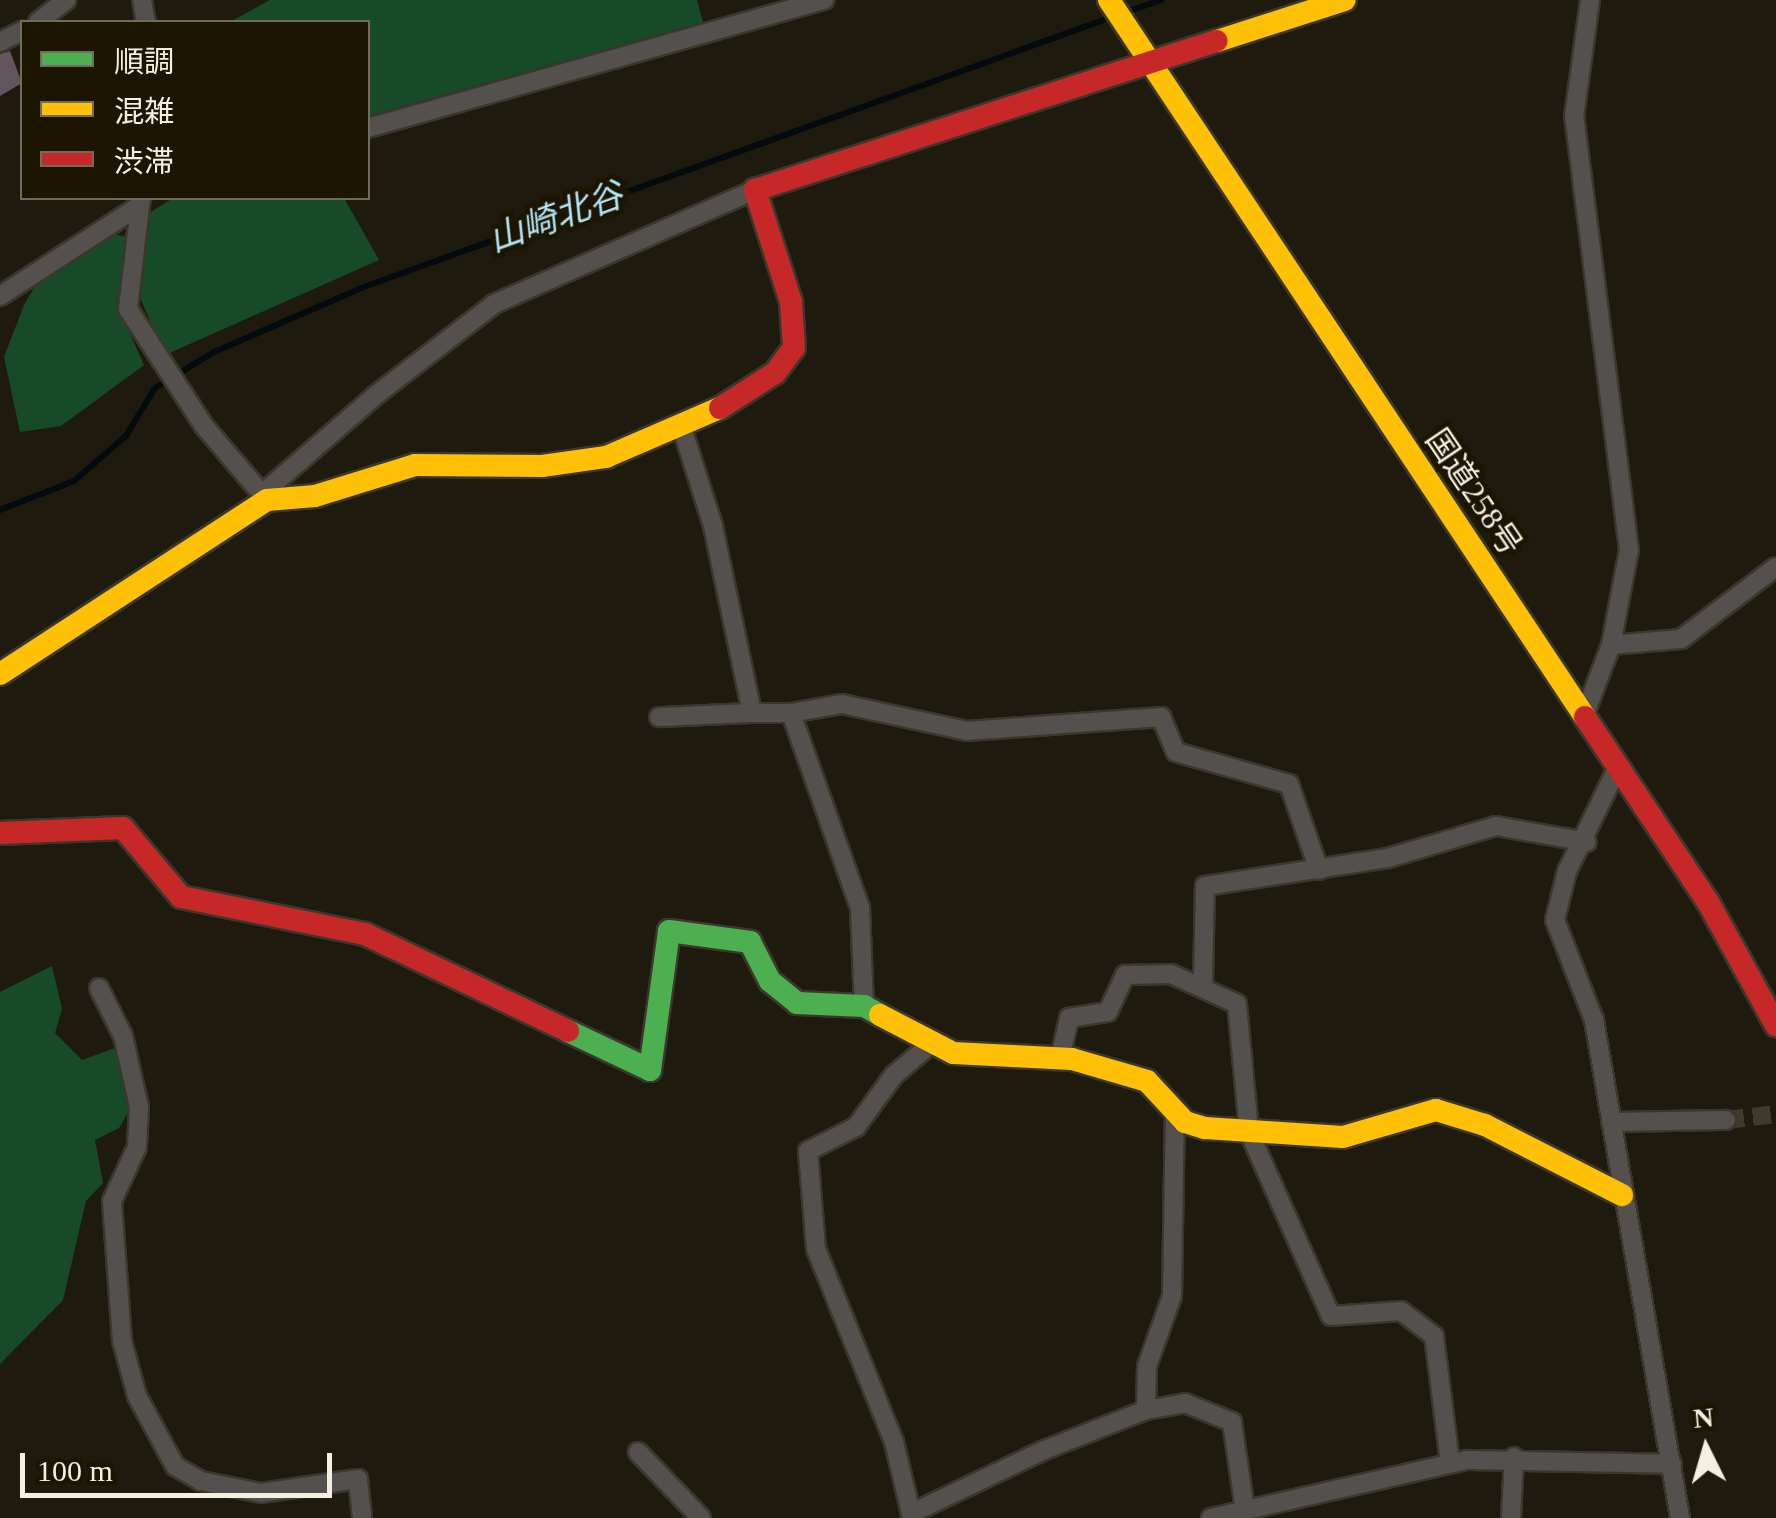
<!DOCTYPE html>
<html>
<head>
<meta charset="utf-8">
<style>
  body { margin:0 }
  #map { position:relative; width:1776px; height:1518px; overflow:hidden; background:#1f1a0e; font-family:"Times New Roman","Noto Sans JP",serif }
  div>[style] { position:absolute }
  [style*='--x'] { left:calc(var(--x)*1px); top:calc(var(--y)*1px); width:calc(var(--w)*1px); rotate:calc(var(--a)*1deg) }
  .green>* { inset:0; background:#174b28 }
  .stream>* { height:6px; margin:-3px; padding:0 3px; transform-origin:3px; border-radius:3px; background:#030b0e }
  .building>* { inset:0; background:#63555d }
  .street-tunnel>* { height:18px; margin-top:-9px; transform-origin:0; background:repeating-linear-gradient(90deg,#3f3a2e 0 18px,transparent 0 27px) }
  .roads { filter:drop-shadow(2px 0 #3b372d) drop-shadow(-2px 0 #3b372d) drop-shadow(0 2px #3b372d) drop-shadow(0 -2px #3b372d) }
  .street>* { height:18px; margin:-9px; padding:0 9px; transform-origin:9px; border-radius:9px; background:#54504d }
  .fast>* { height:22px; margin:-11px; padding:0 11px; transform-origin:11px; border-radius:11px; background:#4caf50 }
  .slow>* { height:22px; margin:-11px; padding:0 11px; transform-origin:11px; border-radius:11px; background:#ffc107 }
  .jam>* { height:22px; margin:-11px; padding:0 11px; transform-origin:11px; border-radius:11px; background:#c62828 }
  span { translate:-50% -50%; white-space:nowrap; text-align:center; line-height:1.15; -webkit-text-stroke:10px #1b1501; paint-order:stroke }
  .street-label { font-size:32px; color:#f3efe1 }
  .water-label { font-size:35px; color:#b2e4f7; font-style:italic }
  .legend { position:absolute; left:20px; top:20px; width:350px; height:180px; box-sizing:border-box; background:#1b1501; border:2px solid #716c5b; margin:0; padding:12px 18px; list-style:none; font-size:30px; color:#f3efe1 }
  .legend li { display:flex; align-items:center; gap:20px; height:50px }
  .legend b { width:50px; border:2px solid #716c5b }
  .north { position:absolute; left:1656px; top:1398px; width:100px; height:100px; -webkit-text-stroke:8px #1b1501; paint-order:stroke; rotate:355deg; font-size:28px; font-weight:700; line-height:40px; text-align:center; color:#f3efe1 }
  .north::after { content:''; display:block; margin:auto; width:35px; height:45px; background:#f3efe1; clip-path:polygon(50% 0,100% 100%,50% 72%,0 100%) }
  .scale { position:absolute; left:20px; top:1453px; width:312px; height:45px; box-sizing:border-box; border:5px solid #f3efe1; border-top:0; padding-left:12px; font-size:30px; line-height:35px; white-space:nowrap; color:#f3efe1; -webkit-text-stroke:8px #1b1501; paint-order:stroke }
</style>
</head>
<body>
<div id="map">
  <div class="green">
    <i style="clip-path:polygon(270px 0,697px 0,703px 22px,368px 116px,368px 22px,230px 22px)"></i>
    <i style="clip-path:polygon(173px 198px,344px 198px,379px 260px,165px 355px,138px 293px,146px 215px)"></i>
    <i style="clip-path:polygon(113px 234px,127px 237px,117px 305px,144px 365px,61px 426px,20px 432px,4px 357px,24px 305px,38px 281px)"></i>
    <i style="clip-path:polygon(52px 966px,62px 1009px,55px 1033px,82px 1060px,118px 1047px,133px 1104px,119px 1128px,95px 1140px,103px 1183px,86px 1201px,63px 1300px,0 1364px,0 992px)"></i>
  </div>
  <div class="stream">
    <i style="--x:1132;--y:10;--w:31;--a:-19"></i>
    <i style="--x:0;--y:510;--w:79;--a:-21.4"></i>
    <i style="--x:74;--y:481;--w:69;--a:-40.9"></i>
    <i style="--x:126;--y:436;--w:56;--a:-58.9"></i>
    <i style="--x:155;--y:388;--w:69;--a:-31.4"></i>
    <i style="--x:214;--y:352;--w:160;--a:-23.5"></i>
    <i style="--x:361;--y:288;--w:792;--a:-19.85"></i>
  </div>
  <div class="building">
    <i style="clip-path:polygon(10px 51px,22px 83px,0 96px,0 54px)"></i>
  </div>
  <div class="street-tunnel">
    <i style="--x:1726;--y:1120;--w:50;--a:-6.8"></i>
  </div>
  <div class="roads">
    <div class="street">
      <i style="--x:142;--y:0;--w:22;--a:80"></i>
      <i style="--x:38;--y:22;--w:36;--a:-38"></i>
      <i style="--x:0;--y:42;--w:25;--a:-27"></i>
      <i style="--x:368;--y:128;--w:474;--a:-15.7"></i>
      <i style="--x:141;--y:198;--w:112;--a:96.7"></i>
      <i style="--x:128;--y:309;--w:140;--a:57"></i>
      <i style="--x:204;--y:426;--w:97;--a:49.6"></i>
      <i style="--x:0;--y:296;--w:166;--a:-32.9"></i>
      <i style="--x:681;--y:425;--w:106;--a:72.4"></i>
      <i style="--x:713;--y:526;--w:191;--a:78.2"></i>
      <i style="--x:752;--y:713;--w:39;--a:0"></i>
      <i style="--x:791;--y:713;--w:207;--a:70.5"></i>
      <i style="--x:860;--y:908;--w:98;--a:87.7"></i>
      <i style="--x:267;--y:500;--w:15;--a:-74"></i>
      <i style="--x:271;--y:486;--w:139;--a:-40.9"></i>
      <i style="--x:376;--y:395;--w:149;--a:-37.6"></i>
      <i style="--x:494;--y:304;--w:285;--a:-23.6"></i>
      <i style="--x:1611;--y:645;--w:70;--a:-4.9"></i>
      <i style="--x:1681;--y:639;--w:119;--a:-37.2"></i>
      <i style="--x:791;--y:713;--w:52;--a:-10"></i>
      <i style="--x:842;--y:704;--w:128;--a:12.2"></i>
      <i style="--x:967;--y:731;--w:195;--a:-4.1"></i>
      <i style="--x:1161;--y:717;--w:38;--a:67"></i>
      <i style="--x:1176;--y:752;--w:117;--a:15.8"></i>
      <i style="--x:1289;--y:784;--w:91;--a:70.8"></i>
      <i style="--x:1584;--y:716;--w:76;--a:-69.2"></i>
      <i style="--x:1611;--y:645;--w:97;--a:-79.3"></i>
      <i style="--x:1629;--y:550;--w:436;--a:-97.2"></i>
      <i style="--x:1574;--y:117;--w:118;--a:-82.2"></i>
      <i style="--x:659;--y:717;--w:93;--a:-2.5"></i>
      <i style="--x:1618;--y:767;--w:116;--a:116.1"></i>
      <i style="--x:1567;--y:871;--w:50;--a:103.8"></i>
      <i style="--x:1555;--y:920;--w:107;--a:68.7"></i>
      <i style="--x:1594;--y:1020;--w:505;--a:80.2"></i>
      <i style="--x:1203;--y:986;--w:100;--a:-88.9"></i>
      <i style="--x:1205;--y:886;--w:185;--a:-8.7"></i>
      <i style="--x:1388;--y:858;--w:113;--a:-16.5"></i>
      <i style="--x:1496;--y:826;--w:92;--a:10"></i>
      <i style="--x:99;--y:988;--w:54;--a:63.4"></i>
      <i style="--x:123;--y:1036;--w:73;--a:77.3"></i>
      <i style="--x:139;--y:1107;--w:40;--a:92.9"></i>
      <i style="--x:137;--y:1147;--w:60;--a:114.8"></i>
      <i style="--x:112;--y:1201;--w:140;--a:85.9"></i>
      <i style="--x:122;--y:1341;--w:57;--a:74.7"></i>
      <i style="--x:137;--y:1396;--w:80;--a:61.5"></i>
      <i style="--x:175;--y:1466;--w:30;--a:30"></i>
      <i style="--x:201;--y:1481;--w:61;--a:11.3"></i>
      <i style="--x:261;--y:1493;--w:98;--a:-8.2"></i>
      <i style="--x:358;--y:1479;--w:39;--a:84"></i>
      <i style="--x:1060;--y:1059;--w:42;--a:-77.6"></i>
      <i style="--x:1069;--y:1018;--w:39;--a:-9"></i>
      <i style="--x:1108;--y:1012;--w:41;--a:-65.3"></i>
      <i style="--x:1125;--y:975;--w:46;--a:-1.2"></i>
      <i style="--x:1171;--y:974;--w:72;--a:24.4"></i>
      <i style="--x:1237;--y:1004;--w:129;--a:84.6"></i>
      <i style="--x:1249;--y:1132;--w:201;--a:66"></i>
      <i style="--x:1331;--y:1316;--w:70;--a:-4.1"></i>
      <i style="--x:1401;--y:1311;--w:41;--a:37.1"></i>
      <i style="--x:1434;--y:1336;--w:128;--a:82.8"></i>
      <i style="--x:1611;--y:1122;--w:115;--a:-1"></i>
      <i style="--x:1146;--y:1410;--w:44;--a:-88.7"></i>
      <i style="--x:1147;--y:1366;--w:74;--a:-70.3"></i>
      <i style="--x:1172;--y:1296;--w:184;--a:-89.1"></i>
      <i style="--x:638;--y:1452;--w:91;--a:46.3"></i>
      <i style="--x:912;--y:1513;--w:144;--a:-25.5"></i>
      <i style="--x:1042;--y:1451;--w:112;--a:-21.5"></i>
      <i style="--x:1146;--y:1410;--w:40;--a:-10"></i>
      <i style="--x:1185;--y:1403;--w:51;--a:22"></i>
      <i style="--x:1232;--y:1422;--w:89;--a:81.6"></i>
      <i style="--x:912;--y:1518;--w:78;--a:-103.3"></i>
      <i style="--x:894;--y:1442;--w:208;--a:-112"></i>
      <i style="--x:816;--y:1249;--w:98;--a:-94.7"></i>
      <i style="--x:808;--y:1151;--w:54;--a:-26.6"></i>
      <i style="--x:856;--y:1127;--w:64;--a:-53.8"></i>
      <i style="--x:894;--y:1075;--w:51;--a:-40.2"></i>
      <i style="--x:1211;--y:1518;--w:262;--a:-12.8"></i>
      <i style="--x:1467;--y:1460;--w:205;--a:1.1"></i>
      <i style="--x:1511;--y:1518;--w:61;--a:-87.2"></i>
    </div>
    <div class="fast">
      <i style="--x:568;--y:1031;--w:91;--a:25.4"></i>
      <i style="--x:650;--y:1070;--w:140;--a:-82.2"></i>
      <i style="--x:669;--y:931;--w:82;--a:7.7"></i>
      <i style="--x:750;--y:942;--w:44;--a:62.9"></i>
      <i style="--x:770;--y:981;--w:35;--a:39"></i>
      <i style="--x:797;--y:1003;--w:67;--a:2.6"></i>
      <i style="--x:864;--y:1006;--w:18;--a:29"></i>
    </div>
    <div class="slow">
      <i style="--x:1109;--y:0;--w:861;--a:56.42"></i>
      <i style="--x:1217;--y:41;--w:134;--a:-17.8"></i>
      <i style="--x:0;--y:674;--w:319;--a:-33.1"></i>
      <i style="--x:267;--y:500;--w:48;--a:-4.8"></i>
      <i style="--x:315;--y:496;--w:105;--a:-17.2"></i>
      <i style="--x:415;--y:465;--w:127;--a:0.5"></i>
      <i style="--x:542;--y:466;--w:65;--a:-8"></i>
      <i style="--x:606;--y:457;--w:124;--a:-23.3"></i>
      <i style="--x:880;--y:1015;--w:82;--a:27.5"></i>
      <i style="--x:953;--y:1053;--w:119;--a:2.9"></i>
      <i style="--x:1072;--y:1059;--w:78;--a:16.3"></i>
      <i style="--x:1147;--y:1081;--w:56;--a:47.2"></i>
      <i style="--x:1185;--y:1122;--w:21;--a:17"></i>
      <i style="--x:1205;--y:1128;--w:138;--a:3.7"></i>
      <i style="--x:1343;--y:1137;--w:97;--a:-16.2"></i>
      <i style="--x:1436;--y:1110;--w:51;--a:17"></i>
      <i style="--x:1485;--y:1125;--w:154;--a:27.1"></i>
    </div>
    <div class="jam">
      <i style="--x:720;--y:408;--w:65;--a:-32.5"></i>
      <i style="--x:775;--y:373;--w:31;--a:-53"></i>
      <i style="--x:794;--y:348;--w:46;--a:-93.7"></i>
      <i style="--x:791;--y:302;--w:118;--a:-107.8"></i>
      <i style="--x:755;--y:190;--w:485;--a:-17.9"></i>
      <i style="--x:1585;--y:717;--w:222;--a:56.4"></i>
      <i style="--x:1708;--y:902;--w:141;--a:61.1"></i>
      <i style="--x:0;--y:833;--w:123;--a:-2.3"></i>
      <i style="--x:123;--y:828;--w:90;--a:50"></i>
      <i style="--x:181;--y:897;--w:188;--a:11.4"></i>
      <i style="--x:365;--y:934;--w:225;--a:25.5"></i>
    </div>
  </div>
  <div class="street-label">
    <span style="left:1474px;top:492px;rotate:56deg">国道258号</span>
  </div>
  <div class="water-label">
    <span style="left:556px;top:218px;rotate:-20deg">山崎北谷</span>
  </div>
  <ul class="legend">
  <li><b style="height:12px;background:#4caf50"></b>順調</li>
  <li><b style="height:12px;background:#ffc107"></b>混雑</li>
  <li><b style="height:12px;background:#c62828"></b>渋滞</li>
  </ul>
  <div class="north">N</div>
  <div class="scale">100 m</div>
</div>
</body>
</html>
